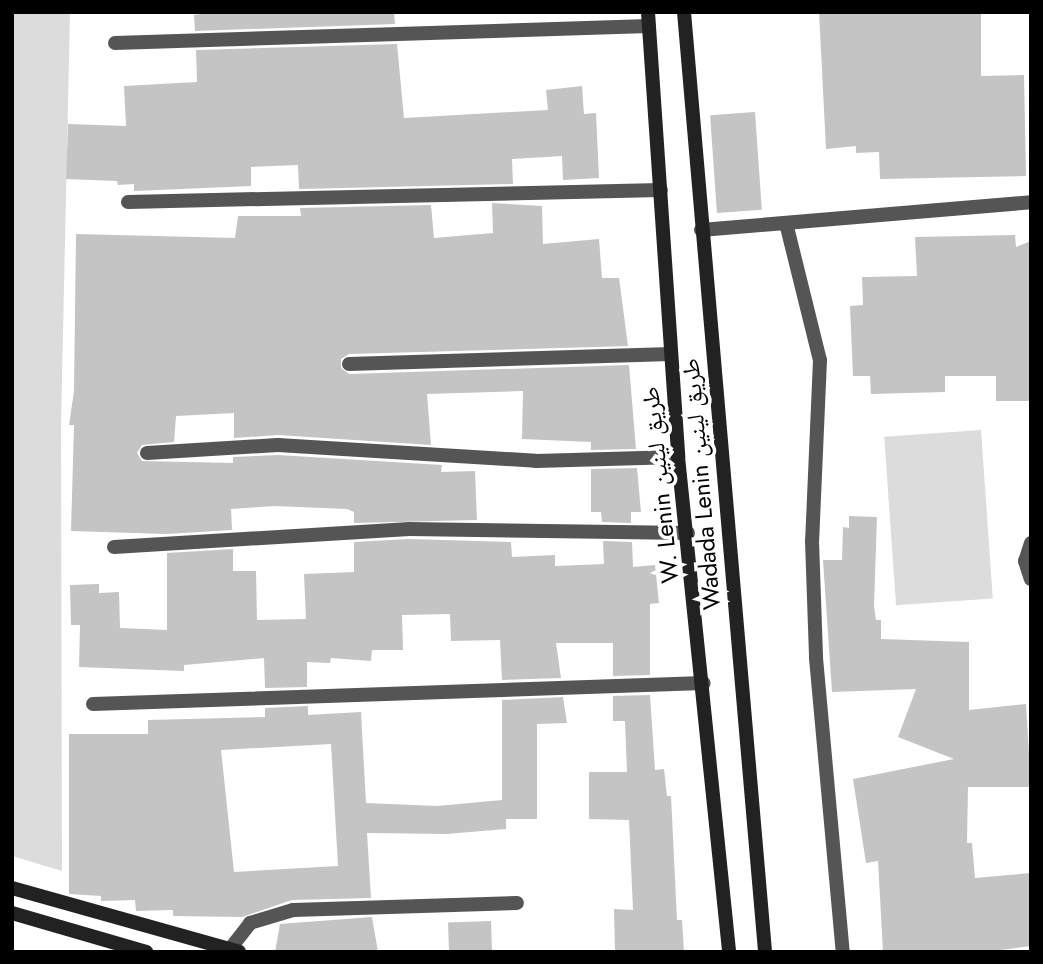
<!DOCTYPE html>
<html>
<head>
<meta charset="utf-8">
<style>
  body { margin:0 }
  #map { position:relative; width:1043px; height:964px; overflow:hidden; background:#fff; font-family:Jost,"Noto Naskh Arabic",sans-serif }
  div>[style] { position:absolute }
  [style*='--x'] { left:calc(var(--x)*1px); top:calc(var(--y)*1px); width:calc(var(--w)*1px); rotate:calc(var(--a)*1deg) }
  .green>* { inset:0; background:#dcdcdc; transform-origin:0 0 }
  .building>* { inset:0; background:#c4c4c4; transform-origin:0 0 }
  .street>* { height:14px; margin:-7px; padding:0 7px; transform-origin:7px; border-radius:7px; background:#555 }
  .secondary>* { height:14px; margin:-7px; padding:0 7px; transform-origin:7px; border-radius:7px; background:#222 }
  span { translate:-50% -50%; white-space:nowrap; text-align:center; line-height:1.15; -webkit-text-stroke:7px #fff; paint-order:stroke }
  .street-label { font-size:24px; color:#000 }
  .frame { position:absolute; inset:0; border:14px solid #000; pointer-events:none }
</style>
</head>
<body>
<div id="map">
  <div class="green">
    <i style="clip-path:polygon(12px 12px,70px 12px,61px 426px,62px 871px,12px 856px)"></i>
    <i style="left:981px;top:430px;width:169px;height:97px;rotate:86deg"></i>
  </div>
  <div class="building">
    <i style="clip-path:polygon(211px 12px,394px 12px,395px 24px,195px 31px,194px 15px)"></i>
    <i style="clip-path:polygon(819px 12px,981px 12px,981px 76px,1024px 75px,1026px 176px,880px 179px,879px 152px,856px 153px,856px 146px,826px 149px)"></i>
    <i style="clip-path:polygon(397px 44px,404px 118px,548px 110px,546px 90px,582px 86px,584px 114px,596px 113px,599px 178px,563px 180px,562px 156px,512px 159px,513px 184px,299px 189px,298px 165px,251px 167px,251px 186px,134px 191px,134px 184px,118px 185px,117px 181px,66px 179px,68px 124px,126px 126px,124px 86px,197px 82px,196px 50px)"></i>
    <i style="left:755px;top:112px;width:98px;height:45px;rotate:86deg"></i>
    <i style="clip-path:polygon(492px 203px,542px 206px,543px 244px,599px 239px,602px 278px,619px 278px,628px 346px,349px 354px,341px 359px,341px 368px,349px 374px,629px 365px,636px 449px,591px 450px,591px 442px,522px 439px,523px 391px,427px 394px,431px 445px,278px 435px,234px 438px,234px 413px,176px 416px,174px 442px,142px 445px,137px 453px,142px 461px,233px 463px,233px 457px,278px 455px,442px 465px,441px 472px,475px 471px,477px 520px,354px 523px,354px 512px,347px 509px,274px 506px,231px 509px,232px 530px,166px 534px,71px 531px,74px 425px,69px 425px,74px 391px,76px 234px,235px 238px,238px 216px,301px 216px,300px 208px,431px 205px,434px 238px,493px 233px)"></i>
    <i style="clip-path:polygon(1015px 235px,1016px 247px,1031px 241px,1031px 401px,996px 401px,996px 376px,945px 376px,945px 392px,871px 394px,870px 376px,853px 376px,850px 306px,863px 305px,862px 277px,917px 276px,915px 237px)"></i>
    <i style="clip-path:polygon(637px 468px,641px 512px,631px 512px,631px 523px,602px 522px,601px 512px,591px 512px,591px 469px)"></i>
    <i style="clip-path:polygon(849px 516px,877px 517px,874px 606px,876px 620px,881px 620px,881px 639px,969px 642px,969px 710px,1026px 704px,1031px 787px,968px 787px,967px 843px,972px 843px,975px 878px,1031px 873px,1031px 946px,986px 952px,883px 952px,878px 861px,866px 863px,853px 779px,954px 759px,898px 737px,916px 689px,832px 692px,823px 560px,842px 560px,843px 527px,849px 528px)"></i>
    <i style="clip-path:polygon(409px 539px,511px 542px,512px 557px,555px 555px,555px 566px,604px 564px,603px 541px,632px 542px,633px 567px,655px 565px,659px 603px,650px 604px,650px 675px,613px 676px,613px 643px,556px 643px,561px 678px,502px 680px,500px 640px,451px 641px,450px 614px,402px 615px,403px 650px,372px 650px,371px 661px,331px 658px,330px 663px,307px 662px,307px 687px,265px 688px,264px 658px,184px 665px,184px 671px,79px 667px,80px 625px,71px 625px,70px 585px,99px 584px,99px 593px,119px 592px,120px 628px,167px 630px,167px 553px,233px 549px,233px 571px,256px 571px,257px 620px,306px 619px,304px 574px,354px 572px,354px 542px)"></i>
    <i style="clip-path:polygon(650px 695px,655px 770px,664px 769px,667px 796px,671px 796px,677px 920px,682px 920px,684px 952px,615px 952px,614px 909px,633px 910px,629px 820px,589px 819px,589px 772px,627px 772px,625px 721px,613px 721px,613px 696px)"></i>
    <i style="clip-path:polygon(evenodd,563px 697px,567px 723px,537px 724px,537px 819px,506px 819px,506px 829px,446px 834px,367px 833px,371px 898px,292px 900px,242px 917px,173px 916px,173px 910px,136px 911px,135px 900px,101px 901px,101px 896px,69px 894px,69px 734px,148px 734px,148px 720px,265px 717px,265px 708px,308px 706px,308px 715px,361px 712px,366px 803px,437px 806px,502px 800px,502px 700px,563px 697px,331px 744px,338px 866px,234px 872px,221px 750px,331px 744px)"></i>
    <i style="clip-path:polygon(372px 917px,378px 952px,275px 952px,280px 924px)"></i>
    <i style="left:491px;top:921px;width:29px;height:43px;rotate:88deg"></i>
  </div>
  <div class="street">
    <i style="--x:115;--y:43;--w:534;--a:-1.82"></i>
    <i style="--x:128;--y:202;--w:533;--a:-1.29"></i>
    <i style="--x:786;--y:223;--w:141;--a:76.1"></i>
    <i style="--x:820;--y:360;--w:181;--a:92.5"></i>
    <i style="--x:812;--y:541;--w:117;--a:88"></i>
    <i style="--x:816;--y:658;--w:295;--a:84.8"></i>
    <i style="--x:701;--y:230;--w:331;--a:-4.8"></i>
    <i style="--x:349;--y:364;--w:322;--a:-1.8"></i>
    <i style="--x:147;--y:453;--w:131;--a:-3.5"></i>
    <i style="--x:278;--y:445;--w:258;--a:3.5"></i>
    <i style="--x:536;--y:461;--w:142;--a:-1.6"></i>
    <i style="--x:1031;--y:543;--w:19;--a:108"></i>
    <i style="--x:1025;--y:561;--w:19;--a:72"></i>
    <i style="--x:114;--y:547;--w:296;--a:-3.5"></i>
    <i style="--x:409;--y:529;--w:279;--a:0.8"></i>
    <i style="--x:93;--y:704;--w:611;--a:-1.97"></i>
    <i style="--x:230;--y:949;--w:33;--a:-52"></i>
    <i style="--x:250;--y:923;--w:45;--a:-16.8"></i>
    <i style="--x:293;--y:910;--w:224;--a:-1.8"></i>
  </div>
  <div class="secondary">
    <i style="--x:648;--y:12;--w:446;--a:86.1"></i>
    <i style="--x:678;--y:457;--w:498;--a:84.1"></i>
    <i style="--x:684;--y:12;--w:943;--a:85.07"></i>
    <i style="--x:12;--y:888;--w:236;--a:15.7"></i>
    <i style="--x:12;--y:913;--w:140;--a:16.2"></i>
  </div>
  <div class="street-label">
    <span style="left:701px;top:484px;rotate:-95deg">Wadada Lenin طريق لينين</span>
    <span style="left:660px;top:485px;rotate:-96deg">W. Lenin طريق لينين</span>
  </div>
  <div class="frame"></div>
</div>
</body>
</html>
